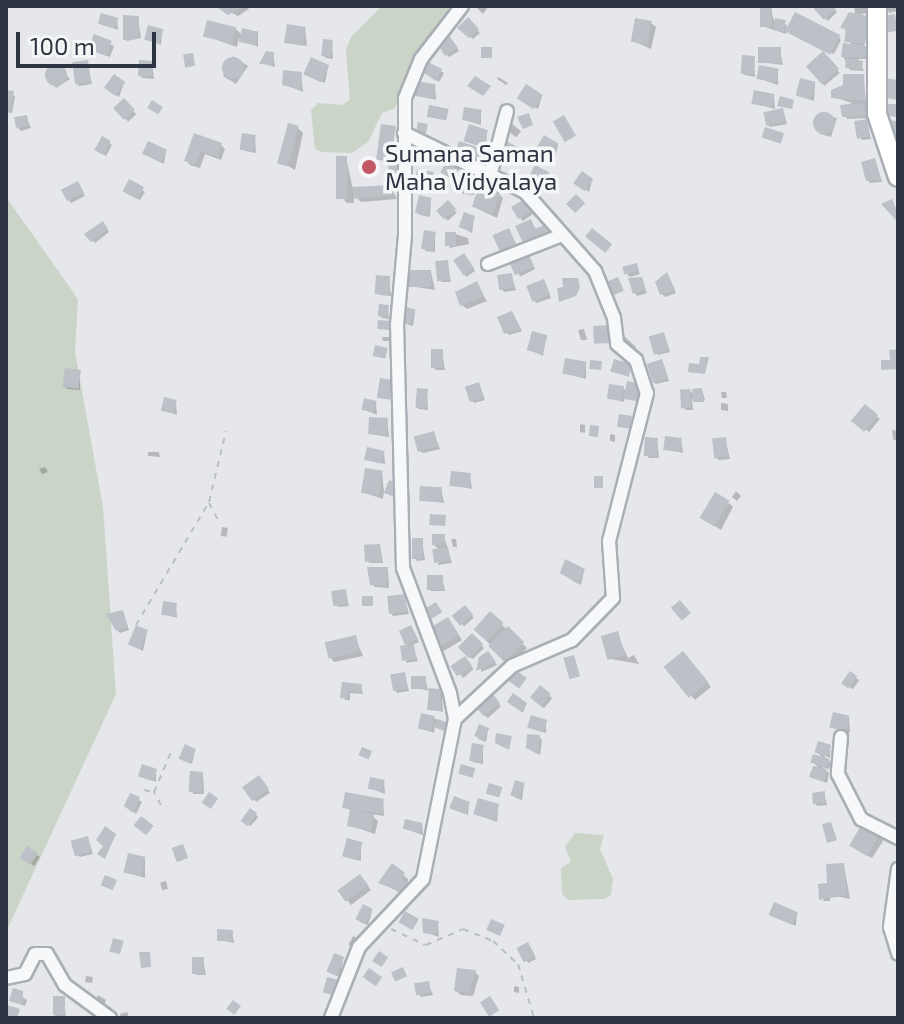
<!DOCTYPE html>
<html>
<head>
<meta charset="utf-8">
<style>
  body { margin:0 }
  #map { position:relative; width:904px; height:1024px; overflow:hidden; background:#e5e7eb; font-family:"Exo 2",sans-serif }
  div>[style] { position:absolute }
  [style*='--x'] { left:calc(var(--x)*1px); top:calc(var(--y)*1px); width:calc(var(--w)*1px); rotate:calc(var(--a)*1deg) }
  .green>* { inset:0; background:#cad4c7 }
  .shadow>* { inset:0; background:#0003; transform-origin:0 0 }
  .building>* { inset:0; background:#bcc0c7; transform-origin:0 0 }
  .round { border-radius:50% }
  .path>* { height:2px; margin-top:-1px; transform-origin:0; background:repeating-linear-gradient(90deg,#bbbec3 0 6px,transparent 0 12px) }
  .roads { filter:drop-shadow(2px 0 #aaaeb5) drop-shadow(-2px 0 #aaaeb5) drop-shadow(0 2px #aaaeb5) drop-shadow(0 -2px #aaaeb5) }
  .minor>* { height:12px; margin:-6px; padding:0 6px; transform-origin:6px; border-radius:6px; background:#f7f8fa }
  .highway>* { height:18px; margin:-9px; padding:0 9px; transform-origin:9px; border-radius:9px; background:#fff }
  .dots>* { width:22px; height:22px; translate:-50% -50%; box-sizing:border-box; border:4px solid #f4f6f8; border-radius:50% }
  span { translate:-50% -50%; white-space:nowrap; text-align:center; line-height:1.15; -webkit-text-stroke:7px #f4f6f8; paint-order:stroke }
  .poi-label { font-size:24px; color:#2e3542 }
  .left { translate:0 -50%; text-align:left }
  .frame { position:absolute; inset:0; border:8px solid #2e3542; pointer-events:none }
  .scale { position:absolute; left:16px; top:32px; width:140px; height:36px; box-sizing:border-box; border:4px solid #2e3542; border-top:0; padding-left:10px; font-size:24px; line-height:28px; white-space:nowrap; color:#2e3542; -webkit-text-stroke:6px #f4f6f8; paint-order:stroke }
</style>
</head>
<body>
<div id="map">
  <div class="green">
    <i style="clip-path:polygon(382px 6px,450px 8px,413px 64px,395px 108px,382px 113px,368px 142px,352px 153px,322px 152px,315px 149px,311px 110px,318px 103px,342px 105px,350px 100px,346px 50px,351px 37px)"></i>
    <i style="clip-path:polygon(6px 197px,78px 299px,75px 352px,103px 507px,116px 694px,6px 932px)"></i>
    <i style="clip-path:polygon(575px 833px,604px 835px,600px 849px,613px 879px,611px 895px,604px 899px,568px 900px,562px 894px,561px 868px,571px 862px,565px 847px)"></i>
  </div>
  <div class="shadow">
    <i style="clip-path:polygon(218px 6px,246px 6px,249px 9px,238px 16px)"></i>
    <i style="clip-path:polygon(475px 6px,484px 6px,487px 9px,483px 14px)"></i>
    <i style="clip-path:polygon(820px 6px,832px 6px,837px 12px,828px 21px,817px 9px)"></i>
    <i style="clip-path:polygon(854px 6px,865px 6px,868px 13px,856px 15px,870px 21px,864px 46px,867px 59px,858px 59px,864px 71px,850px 70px,843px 56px,852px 46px,843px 25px,855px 13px)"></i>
    <i style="clip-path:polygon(886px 6px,898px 6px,898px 11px,889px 13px)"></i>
    <i style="clip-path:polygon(771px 10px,774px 20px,787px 25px,786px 34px,762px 26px)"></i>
    <i style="clip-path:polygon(138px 18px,141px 38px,127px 41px,125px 39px)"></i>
    <i style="clip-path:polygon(117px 19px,118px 30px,100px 24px)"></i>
    <i style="clip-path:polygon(468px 20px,480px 33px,473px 39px,460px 28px)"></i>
    <i style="clip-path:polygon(651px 23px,656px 27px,651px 49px,633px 41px)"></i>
    <i style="clip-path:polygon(235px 28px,242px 35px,258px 34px,258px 47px,239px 38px,237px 47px,205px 36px)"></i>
    <i style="clip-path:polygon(305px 29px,307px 46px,287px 42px)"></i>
    <i style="clip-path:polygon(162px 31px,161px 45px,147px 39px)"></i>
    <i style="clip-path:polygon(791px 34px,839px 37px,841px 40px,834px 54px)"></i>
    <i style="clip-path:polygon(95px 37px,114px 46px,110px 57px,93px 51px)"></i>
    <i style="clip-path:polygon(451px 39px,459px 51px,449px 57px,447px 55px)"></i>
    <i style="clip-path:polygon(332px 42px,333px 59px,326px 58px,324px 56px)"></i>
    <i style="clip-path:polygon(780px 49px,783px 65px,760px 62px)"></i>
    <i style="left:823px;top:53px;width:26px;height:20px;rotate:50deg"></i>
    <i style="clip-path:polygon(273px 54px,275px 67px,262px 63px)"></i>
    <i style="clip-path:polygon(233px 56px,248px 66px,236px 84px,223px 76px)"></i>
    <i style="clip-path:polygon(754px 58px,755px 77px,745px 75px,743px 73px)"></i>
    <i style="clip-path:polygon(87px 62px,92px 84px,79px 86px,76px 83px)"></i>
    <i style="clip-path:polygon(152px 63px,154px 79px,142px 78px,140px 75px)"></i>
    <i style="clip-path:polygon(427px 63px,444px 73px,439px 82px,426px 73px)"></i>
    <i style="clip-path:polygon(58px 64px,70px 79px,56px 88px,45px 76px)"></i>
    <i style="clip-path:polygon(328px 67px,325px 83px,306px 75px)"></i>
    <i style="clip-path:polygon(778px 71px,778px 85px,758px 78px)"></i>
    <i style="clip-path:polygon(301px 74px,303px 92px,284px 84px)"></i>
    <i style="clip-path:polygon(863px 76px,868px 118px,847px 119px,842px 106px,852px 103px,833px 97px)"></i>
    <i style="clip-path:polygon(498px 77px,508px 83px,506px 85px,497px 79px)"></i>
    <i style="clip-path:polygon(124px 83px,119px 97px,109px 90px)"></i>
    <i style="clip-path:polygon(815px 84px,814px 101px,798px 96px)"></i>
    <i style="clip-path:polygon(435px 86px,436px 100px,416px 95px)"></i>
    <i style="clip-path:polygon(6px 92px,15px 96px,12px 113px,6px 112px)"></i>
    <i style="clip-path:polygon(542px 96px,538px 109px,522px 100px)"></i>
    <i style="clip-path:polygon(774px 96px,775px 109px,754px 103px)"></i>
    <i style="left:124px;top:101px;width:18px;height:11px;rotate:47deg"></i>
    <i style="clip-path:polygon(783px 110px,787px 124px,770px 127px,768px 125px)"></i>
    <i style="clip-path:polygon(481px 112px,481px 125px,464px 120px)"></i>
    <i style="clip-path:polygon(817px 114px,837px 118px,831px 137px,820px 134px)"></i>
    <i style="clip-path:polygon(26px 117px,31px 128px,21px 131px,18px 128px)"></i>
    <i style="clip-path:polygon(867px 121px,871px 139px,862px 140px,860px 138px)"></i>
    <i style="left:511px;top:123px;width:13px;height:8px;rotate:39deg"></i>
    <i style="clip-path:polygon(298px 128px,303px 133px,295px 170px,283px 163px)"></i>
    <i style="clip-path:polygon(487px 131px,486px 147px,466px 140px)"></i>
    <i style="clip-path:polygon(195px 135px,221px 145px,225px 149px,221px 160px,205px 154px,200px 168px,190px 165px,186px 160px)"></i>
    <i style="clip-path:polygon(255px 137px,256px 153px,245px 151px,242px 149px)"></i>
    <i style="clip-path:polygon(102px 138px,112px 145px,106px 156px,98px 151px)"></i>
    <i style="clip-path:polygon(558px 145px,555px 157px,542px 150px)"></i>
    <i style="clip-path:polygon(166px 151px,164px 164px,144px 154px)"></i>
    <i style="clip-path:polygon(485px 152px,489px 156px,486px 167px,461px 159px)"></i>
    <i style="clip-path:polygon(431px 154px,431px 166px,417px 160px)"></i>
    <i style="clip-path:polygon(346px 158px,353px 189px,391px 187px,397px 199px,361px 202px,354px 195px,354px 203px,347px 203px,342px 198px)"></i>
    <i style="clip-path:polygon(875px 161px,882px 182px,870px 183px,868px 180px)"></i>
    <i style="clip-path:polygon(433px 174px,433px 192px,416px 187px)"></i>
    <i style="clip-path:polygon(548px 174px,543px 191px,531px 184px)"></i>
    <i style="clip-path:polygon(592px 180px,589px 192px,580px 186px)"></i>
    <i style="clip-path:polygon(129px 181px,145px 192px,140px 200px,127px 193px)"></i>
    <i style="clip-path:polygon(473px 181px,474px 195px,463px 194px,461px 191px)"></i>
    <i style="clip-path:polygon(80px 186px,85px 196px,71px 203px,69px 201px)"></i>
    <i style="clip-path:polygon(499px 194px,503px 198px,497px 218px,474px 207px)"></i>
    <i style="clip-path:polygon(431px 199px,430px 217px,420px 215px,417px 213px)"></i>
    <i style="left:448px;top:203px;width:13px;height:12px;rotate:48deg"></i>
    <i style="clip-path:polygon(528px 204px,533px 214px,523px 221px,520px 218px)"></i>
    <i style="clip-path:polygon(474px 218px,472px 233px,461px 227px)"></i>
    <i style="clip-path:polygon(531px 222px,537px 230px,544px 227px,551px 237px,529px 247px,525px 242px)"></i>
    <i style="clip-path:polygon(105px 226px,109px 232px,95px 243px,87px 234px)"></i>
    <i style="clip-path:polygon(435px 234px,435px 252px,426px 251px,424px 248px)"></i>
    <i style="clip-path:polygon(455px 234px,468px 238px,469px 244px,449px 248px)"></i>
    <i style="left:527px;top:253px;width:18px;height:17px;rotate:63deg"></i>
    <i style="clip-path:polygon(467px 258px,475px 271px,466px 277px,456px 260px)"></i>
    <i style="clip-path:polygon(447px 262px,451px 282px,442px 282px,439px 280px)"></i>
    <i style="clip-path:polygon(636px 266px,640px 274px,630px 277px,627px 274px)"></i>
    <i style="clip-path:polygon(431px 272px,435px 290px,409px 286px)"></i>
    <i style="clip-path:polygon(667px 274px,676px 293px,665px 297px,662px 294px)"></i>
    <i style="clip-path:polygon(511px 275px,516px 290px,505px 292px,502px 290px)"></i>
    <i style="clip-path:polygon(389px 278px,391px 296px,380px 295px,378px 293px)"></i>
    <i style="clip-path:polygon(641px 279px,647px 293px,637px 296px,635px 293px)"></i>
    <i style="clip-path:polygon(476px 284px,487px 301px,467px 309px,462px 305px)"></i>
    <i style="clip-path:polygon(546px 284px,551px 298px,537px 303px,534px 301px)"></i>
    <i style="clip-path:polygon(388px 307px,389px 319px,382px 318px,379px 315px)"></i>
    <i style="clip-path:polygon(415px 312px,413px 326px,406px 324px,404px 321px)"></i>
    <i style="clip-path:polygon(514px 316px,522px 331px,509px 335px,506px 332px)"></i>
    <i style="clip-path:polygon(584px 329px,587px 340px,581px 340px,578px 330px)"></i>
    <i style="clip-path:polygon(664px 335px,670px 352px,658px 355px,656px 352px)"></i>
    <i style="clip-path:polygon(624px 336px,636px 347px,634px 349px,622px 339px)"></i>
    <i style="clip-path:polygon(382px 337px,390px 337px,391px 341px,383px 341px)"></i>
    <i style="clip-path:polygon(546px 337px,543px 356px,529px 349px)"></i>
    <i style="clip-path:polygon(442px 351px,445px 370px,436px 370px,433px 367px)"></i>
    <i style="clip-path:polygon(662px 361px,669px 381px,656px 384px,653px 382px)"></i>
    <i style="clip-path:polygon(586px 364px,586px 379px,565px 373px)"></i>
    <i style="clip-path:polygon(80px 372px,80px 390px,67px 389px,64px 386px)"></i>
    <i style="clip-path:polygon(478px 384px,485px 400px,474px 403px,472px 401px)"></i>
    <i style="clip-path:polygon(641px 386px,641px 403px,625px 396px,624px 402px,609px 398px,623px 388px,628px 393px)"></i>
    <i style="clip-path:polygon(702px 390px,705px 400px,692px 399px,693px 410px,685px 410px,690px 391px,695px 396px)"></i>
    <i style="clip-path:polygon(427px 391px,428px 410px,419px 409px,416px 407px)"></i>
    <i style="clip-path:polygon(721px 392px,726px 392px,727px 398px,722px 398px)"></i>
    <i style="clip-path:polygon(176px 402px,177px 415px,164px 410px)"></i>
    <i style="clip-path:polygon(376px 403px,377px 415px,363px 409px)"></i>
    <i style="clip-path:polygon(721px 403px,728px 404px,728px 411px,721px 410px)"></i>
    <i style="left:865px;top:407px;width:19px;height:17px;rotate:39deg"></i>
    <i style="clip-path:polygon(387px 420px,389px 437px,370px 434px)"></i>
    <i style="clip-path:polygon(580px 424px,585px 425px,585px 433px,580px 432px)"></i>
    <i style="clip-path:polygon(892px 430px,898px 431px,898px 442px,893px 439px)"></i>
    <i style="clip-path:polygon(434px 433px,440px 449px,423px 453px,420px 451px)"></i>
    <i style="clip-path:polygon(610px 434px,615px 435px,615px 442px,610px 441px)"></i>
    <i style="clip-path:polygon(725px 439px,730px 459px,719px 460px,716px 458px)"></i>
    <i style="clip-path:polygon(657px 440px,659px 458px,649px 458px,647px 455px)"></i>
    <i style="clip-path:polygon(681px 440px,683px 453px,666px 449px)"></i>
    <i style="clip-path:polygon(148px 452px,159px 452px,160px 457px,148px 456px)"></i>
    <i style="clip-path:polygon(384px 452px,385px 464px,367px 459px)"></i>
    <i style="clip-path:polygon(45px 467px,48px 472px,42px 474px,39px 469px)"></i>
    <i style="clip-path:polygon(382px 473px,384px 491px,399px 499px,384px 491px,383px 499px,362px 492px)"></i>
    <i style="clip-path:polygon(470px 475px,472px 489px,452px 485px)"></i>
    <i style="clip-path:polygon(441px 489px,444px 503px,421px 500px)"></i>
    <i style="clip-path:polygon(736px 491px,741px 496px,737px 501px,732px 497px)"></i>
    <i style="clip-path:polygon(729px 503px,733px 507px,721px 530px,708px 522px)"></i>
    <i style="left:222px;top:527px;width:6px;height:9px;rotate:9deg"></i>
    <i style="clip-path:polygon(444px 536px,452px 563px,438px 565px,440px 550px,434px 545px)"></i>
    <i style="clip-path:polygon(451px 539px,456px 539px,457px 547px,453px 547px)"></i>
    <i style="clip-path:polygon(422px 540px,425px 560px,417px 561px,415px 558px)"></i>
    <i style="clip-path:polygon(380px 546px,383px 563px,370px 563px,367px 561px)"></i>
    <i style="clip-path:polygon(388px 569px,389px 588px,375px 587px,372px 584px)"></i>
    <i style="clip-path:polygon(584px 571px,581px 585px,565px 575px)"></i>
    <i style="clip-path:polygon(442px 577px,445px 591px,431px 591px,429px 589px)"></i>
    <i style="clip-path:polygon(345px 592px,349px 606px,339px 607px,336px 605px)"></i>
    <i style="clip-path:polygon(404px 596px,409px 614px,393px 616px,391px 613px)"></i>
    <i style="clip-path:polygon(176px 605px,177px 618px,164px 614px)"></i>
    <i style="left:465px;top:608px;width:13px;height:13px;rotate:48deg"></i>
    <i style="clip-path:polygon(123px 612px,129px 630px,120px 633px,117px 630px)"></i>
    <i style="clip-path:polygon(490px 614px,527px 648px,510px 665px,476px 630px)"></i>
    <i style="clip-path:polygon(452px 624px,462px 640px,444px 651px,440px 647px)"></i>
    <i style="clip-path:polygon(411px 627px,419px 642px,412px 645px,418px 661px,406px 663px,408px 646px,401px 632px)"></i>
    <i style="clip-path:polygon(147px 632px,143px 651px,130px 644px)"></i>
    <i style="clip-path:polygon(617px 634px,628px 658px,634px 655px,639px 664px,611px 659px)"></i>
    <i style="left:472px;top:636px;width:17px;height:16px;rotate:45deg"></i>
    <i style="clip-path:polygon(355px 637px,363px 656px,334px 662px,330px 657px)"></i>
    <i style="clip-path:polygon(490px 656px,497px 665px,481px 672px,481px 658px)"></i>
    <i style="clip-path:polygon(687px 658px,711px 687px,695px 700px,667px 667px)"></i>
    <i style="left:465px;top:659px;width:13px;height:14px;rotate:48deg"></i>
    <i style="clip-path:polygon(404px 674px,409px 691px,397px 693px,395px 690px)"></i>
    <i style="left:850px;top:674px;width:11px;height:11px;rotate:34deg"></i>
    <i style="clip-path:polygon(425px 678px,428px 690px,439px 691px,442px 694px,443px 712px,429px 709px,431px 691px,414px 688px)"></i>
    <i style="clip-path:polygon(343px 684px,361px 686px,363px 694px,350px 693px,350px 700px,345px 700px)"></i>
    <i style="left:540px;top:688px;width:16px;height:13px;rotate:40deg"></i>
    <i style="left:491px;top:695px;width:15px;height:18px;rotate:48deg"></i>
    <i style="clip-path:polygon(849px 717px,850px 733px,831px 727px)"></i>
    <i style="clip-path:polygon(434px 718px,450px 727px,448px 733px,435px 725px,434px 733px,420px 728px)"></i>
    <i style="clip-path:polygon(546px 722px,546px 733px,530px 727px)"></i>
    <i style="clip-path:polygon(488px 730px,486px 742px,478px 739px)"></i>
    <i style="clip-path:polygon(539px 737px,542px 740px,540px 755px,531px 750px)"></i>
    <i style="clip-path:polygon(483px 747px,483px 764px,473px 762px,471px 760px)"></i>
    <i style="clip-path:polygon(830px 747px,830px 758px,823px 755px,831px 763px,829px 769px,822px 767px,829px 773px,827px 783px,812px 777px,820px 769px,813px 762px,824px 759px,817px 752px)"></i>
    <i style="clip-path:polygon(195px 750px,192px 764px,184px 761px)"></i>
    <i style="clip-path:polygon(156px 771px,156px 782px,140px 775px)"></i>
    <i style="clip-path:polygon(203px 774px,204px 794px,194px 794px,191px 791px)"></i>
    <i style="clip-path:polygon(261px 780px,270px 793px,256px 802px,245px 787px)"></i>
    <i style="clip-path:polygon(384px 782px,385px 794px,370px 788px)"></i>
    <i style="clip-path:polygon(524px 785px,522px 800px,514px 797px)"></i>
    <i style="clip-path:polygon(824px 793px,827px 805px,817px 806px,815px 803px)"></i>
    <i style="clip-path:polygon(131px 795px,142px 802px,136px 814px,127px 805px)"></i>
    <i style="clip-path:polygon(383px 800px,384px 816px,370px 814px,378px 821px,375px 834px,349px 825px,352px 811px,344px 807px)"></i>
    <i style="clip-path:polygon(469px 804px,468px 815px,452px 808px)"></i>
    <i style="clip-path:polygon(498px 806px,497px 822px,475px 814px)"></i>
    <i style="left:250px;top:810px;width:11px;height:12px;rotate:41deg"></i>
    <i style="clip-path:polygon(422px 825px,423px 835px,405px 829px)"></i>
    <i style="clip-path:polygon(879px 836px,883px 841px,872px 858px,856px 849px)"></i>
    <i style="clip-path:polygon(87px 838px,93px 854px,80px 857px,77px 855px)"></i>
    <i style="clip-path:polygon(361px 843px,361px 861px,345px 856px)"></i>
    <i style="clip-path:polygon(28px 848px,40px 857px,34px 866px,24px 859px)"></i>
    <i style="clip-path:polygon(145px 859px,145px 878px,126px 872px)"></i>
    <i style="clip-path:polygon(844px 865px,850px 899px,830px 895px,830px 901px,823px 901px)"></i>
    <i style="clip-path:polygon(392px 866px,408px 879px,407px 896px,381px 883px)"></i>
    <i style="left:166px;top:881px;width:8px;height:6px;rotate:76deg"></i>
    <i style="clip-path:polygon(364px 881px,371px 890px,351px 905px,347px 900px)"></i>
    <i style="clip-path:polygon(372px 911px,368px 925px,360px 922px)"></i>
    <i style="clip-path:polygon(797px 913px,796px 926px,771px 914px)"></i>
    <i style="clip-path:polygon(438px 923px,439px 937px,425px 932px)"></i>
    <i style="clip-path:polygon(232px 932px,234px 943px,219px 940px)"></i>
    <i style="left:353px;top:936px;width:4px;height:10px;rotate:27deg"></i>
    <i style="clip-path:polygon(530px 947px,536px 959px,528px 963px,519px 949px)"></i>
    <i style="clip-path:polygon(343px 958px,340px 977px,332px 974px,329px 972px)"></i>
    <i style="clip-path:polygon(203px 959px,206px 975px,197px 975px,194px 973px)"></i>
    <i style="clip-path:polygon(475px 972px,479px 976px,473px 996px,461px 995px,456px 991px)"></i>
    <i style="left:86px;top:976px;width:7px;height:6px;rotate:8deg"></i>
    <i style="clip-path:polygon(428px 983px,433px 995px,421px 997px,418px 994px)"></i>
    <i style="clip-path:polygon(514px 986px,519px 987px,519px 993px,514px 992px)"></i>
    <i style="clip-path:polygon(14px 992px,27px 1000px,25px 1006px,11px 1001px)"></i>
    <i style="clip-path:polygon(98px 995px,106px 1000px,103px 1009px,94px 1004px)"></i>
    <i style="clip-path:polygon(64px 998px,66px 1018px,57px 1017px,54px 1015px)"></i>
    <i style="clip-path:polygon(127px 1012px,129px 1017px,121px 1018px,120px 1014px)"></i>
  </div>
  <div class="building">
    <i style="clip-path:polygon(215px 6px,245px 6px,228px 15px)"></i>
    <i style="clip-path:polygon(817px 6px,834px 6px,836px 8px,824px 20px,814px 9px)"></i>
    <i style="left:760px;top:8px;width:12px;height:19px"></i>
    <i style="left:795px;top:12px;width:51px;height:22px;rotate:27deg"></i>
    <i style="clip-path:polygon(849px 12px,868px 16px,865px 44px,844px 42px,846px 29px,840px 28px)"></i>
    <i style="left:101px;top:13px;width:18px;height:11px;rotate:16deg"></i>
    <i style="left:895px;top:14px;width:17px;height:12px;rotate:80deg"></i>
    <i style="clip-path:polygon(123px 15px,139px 16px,139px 36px,132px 40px,123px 40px)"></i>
    <i style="clip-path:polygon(468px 17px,479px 29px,469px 38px,457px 28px)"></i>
    <i style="left:635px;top:18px;width:17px;height:24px;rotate:10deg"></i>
    <i style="left:775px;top:18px;width:11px;height:12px;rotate:10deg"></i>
    <i style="left:207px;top:20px;width:30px;height:17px;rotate:14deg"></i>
    <i style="left:287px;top:24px;width:19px;height:19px;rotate:9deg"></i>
    <i style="left:148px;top:25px;width:16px;height:15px;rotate:15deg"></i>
    <i style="left:242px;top:28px;width:17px;height:14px;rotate:13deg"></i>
    <i style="left:94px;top:34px;width:19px;height:16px;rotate:21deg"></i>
    <i style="clip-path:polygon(448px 34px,458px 48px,445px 56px,437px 43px)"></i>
    <i style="left:323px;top:39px;width:10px;height:17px;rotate:6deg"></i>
    <i style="clip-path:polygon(843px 43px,867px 46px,865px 58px,841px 57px)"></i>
    <i style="left:481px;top:47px;width:11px;height:11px"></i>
    <i style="left:758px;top:47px;width:23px;height:16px"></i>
    <i style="clip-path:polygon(266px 51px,274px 52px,273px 65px,259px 64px)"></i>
    <i style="left:823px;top:51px;width:24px;height:23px;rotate:48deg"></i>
    <i style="left:193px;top:53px;width:13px;height:10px;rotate:81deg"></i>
    <i style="left:742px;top:55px;width:13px;height:19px;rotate:4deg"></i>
    <i class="round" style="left:222px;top:57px;width:22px;height:22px"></i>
    <i style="left:311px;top:57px;width:20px;height:19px;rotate:24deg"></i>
    <i style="clip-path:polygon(846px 58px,863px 61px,862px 69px,845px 68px)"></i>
    <i style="left:88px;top:60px;width:22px;height:16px;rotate:82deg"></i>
    <i style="left:139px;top:60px;width:14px;height:16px;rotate:4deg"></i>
    <i style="clip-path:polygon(426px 61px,442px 69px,436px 81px,421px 71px)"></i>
    <i class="round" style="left:45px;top:64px;width:22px;height:22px"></i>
    <i style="left:759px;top:65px;width:20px;height:14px;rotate:11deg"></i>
    <i style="clip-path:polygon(283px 70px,302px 72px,301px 90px,282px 85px)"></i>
    <i style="left:114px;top:74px;width:14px;height:17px;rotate:36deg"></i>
    <i style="clip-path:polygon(843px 74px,864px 74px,865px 101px,831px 98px,831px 90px,843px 85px)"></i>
    <i style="clip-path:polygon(475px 76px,491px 86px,483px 96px,467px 86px)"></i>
    <i style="left:800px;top:78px;width:16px;height:18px;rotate:14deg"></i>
    <i style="clip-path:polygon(884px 78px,898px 80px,898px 100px,881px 97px)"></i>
    <i style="left:416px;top:81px;width:20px;height:15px;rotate:9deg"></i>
    <i style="left:526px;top:84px;width:20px;height:17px;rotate:33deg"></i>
    <i style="clip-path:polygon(6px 90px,14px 91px,10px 112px,6px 111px)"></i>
    <i style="left:754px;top:90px;width:21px;height:14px;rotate:11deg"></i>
    <i style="clip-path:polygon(780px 96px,794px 100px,792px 109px,777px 106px)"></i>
    <i style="left:124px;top:98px;width:16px;height:15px;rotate:47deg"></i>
    <i style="left:152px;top:100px;width:13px;height:9px;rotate:32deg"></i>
    <i style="clip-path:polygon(864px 103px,866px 116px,842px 117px,840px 105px)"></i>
    <i style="clip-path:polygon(884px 104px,898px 104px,898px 117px,885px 116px)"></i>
    <i style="left:429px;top:105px;width:20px;height:12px;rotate:11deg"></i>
    <i style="left:464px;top:107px;width:18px;height:13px;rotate:9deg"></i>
    <i style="left:783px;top:108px;width:14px;height:20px;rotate:78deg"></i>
    <i class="round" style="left:813px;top:112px;width:22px;height:22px"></i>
    <i style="clip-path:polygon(529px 113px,533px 125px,523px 129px,517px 117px)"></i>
    <i style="left:27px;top:115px;width:11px;height:13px;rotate:80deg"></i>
    <i style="left:564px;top:115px;width:24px;height:13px;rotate:60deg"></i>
    <i style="left:867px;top:119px;width:18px;height:13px;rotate:81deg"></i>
    <i style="left:884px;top:120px;width:14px;height:16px;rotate:4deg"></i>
    <i style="left:418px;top:122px;width:10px;height:12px;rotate:11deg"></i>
    <i style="left:288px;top:123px;width:11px;height:42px;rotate:15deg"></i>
    <i style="left:381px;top:124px;width:15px;height:36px;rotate:8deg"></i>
    <i style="left:469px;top:124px;width:20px;height:18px;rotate:18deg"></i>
    <i style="left:765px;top:127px;width:20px;height:11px;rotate:18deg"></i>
    <i style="clip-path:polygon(194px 133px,222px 143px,217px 157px,201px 151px,195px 165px,184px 161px)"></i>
    <i style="left:242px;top:133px;width:14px;height:17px;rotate:8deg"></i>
    <i style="left:544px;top:135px;width:17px;height:14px;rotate:31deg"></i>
    <i style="left:102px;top:136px;width:10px;height:16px;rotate:29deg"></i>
    <i style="left:148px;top:141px;width:21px;height:14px;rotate:25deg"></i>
    <i style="left:459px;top:141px;width:28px;height:15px;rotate:18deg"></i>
    <i style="left:506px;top:141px;width:24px;height:13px;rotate:28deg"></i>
    <i style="left:418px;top:149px;width:14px;height:12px;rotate:12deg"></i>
    <i style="left:336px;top:156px;width:11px;height:43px"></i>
    <i style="clip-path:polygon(875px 158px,881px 180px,866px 181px,861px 162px)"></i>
    <i style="left:446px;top:162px;width:15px;height:12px;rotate:28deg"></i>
    <i style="left:399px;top:163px;width:18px;height:11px;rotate:84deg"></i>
    <i style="left:535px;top:165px;width:16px;height:19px;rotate:27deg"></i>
    <i style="left:417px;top:169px;width:17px;height:19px;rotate:10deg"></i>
    <i style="left:582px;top:171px;width:14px;height:15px;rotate:36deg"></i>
    <i style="left:461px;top:177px;width:13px;height:15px;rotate:9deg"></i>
    <i style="left:129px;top:179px;width:17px;height:14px;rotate:28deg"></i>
    <i style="left:78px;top:181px;width:13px;height:19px;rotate:63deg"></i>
    <i style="clip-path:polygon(392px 185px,394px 195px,355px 199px,352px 187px)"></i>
    <i style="left:479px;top:185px;width:22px;height:23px;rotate:18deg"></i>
    <i style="left:576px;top:194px;width:13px;height:14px;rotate:45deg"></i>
    <i style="left:419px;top:195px;width:13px;height:18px;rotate:13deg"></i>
    <i style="left:525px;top:199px;width:14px;height:16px;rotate:60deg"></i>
    <i style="clip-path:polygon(892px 199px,898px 213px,896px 220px,881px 204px)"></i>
    <i style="left:448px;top:200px;width:12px;height:16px;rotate:48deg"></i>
    <i style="left:464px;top:212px;width:12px;height:16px;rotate:20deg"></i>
    <i style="clip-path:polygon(531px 219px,535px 229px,544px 225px,547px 233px,523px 243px,515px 226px)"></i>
    <i style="clip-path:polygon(103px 221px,108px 229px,91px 242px,84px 234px)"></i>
    <i style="left:509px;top:228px;width:20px;height:18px;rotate:66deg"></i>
    <i style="left:592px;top:228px;width:26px;height:11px;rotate:39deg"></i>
    <i style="left:424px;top:230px;width:12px;height:19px;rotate:9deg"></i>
    <i style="left:445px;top:232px;width:11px;height:14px"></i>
    <i style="left:527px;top:251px;width:17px;height:21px;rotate:65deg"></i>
    <i style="left:464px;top:253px;width:18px;height:13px;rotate:56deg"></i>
    <i style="left:448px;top:260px;width:20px;height:13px;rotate:84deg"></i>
    <i style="left:637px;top:263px;width:8px;height:15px;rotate:76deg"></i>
    <i style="left:407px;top:270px;width:24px;height:17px"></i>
    <i style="clip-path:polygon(667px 272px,675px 290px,660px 295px,655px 282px)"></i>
    <i style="left:512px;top:273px;width:15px;height:15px;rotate:82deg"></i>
    <i style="left:376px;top:275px;width:14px;height:19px;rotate:4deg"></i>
    <i style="left:618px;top:277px;width:15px;height:12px;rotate:67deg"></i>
    <i style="clip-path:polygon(642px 277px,646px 290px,633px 294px,628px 278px)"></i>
    <i style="clip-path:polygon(562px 278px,578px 278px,580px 288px,576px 296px,559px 302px,557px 288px,563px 287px)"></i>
    <i style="left:544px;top:279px;width:17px;height:19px;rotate:69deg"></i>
    <i style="clip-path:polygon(477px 281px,484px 296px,460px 306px,455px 292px)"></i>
    <i style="left:379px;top:304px;width:10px;height:12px;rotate:6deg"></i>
    <i style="left:407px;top:307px;width:9px;height:16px;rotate:18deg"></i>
    <i style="clip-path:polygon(512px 311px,521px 329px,504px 334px,497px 317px)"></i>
    <i style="left:378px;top:320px;width:12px;height:9px;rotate:5deg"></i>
    <i style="left:610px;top:325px;width:18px;height:17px;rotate:87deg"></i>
    <i style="left:532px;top:331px;width:16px;height:20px;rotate:15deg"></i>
    <i style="left:664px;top:332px;width:19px;height:16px;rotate:74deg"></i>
    <i style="left:375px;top:345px;width:13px;height:11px;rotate:13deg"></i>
    <i style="left:431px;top:349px;width:12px;height:19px"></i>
    <i style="clip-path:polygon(898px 349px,898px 369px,881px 370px,881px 360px,890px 360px,889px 350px)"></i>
    <i style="clip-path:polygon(700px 357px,709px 357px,705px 374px,688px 372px,689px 363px,699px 364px)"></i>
    <i style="left:565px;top:358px;width:22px;height:16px;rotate:10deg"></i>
    <i style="left:614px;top:359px;width:19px;height:13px;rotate:16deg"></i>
    <i style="left:662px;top:359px;width:20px;height:16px;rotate:72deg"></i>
    <i style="left:590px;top:360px;width:12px;height:9px;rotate:5deg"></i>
    <i style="left:65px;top:368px;width:16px;height:19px;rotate:7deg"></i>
    <i style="left:380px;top:378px;width:13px;height:20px;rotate:9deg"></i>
    <i style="left:627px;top:381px;width:15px;height:18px;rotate:11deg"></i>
    <i style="left:479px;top:382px;width:16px;height:15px;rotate:72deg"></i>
    <i style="left:609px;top:384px;width:15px;height:15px;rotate:8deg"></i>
    <i style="left:417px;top:388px;width:11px;height:19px;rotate:5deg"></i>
    <i style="clip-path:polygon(702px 388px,704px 402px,693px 402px,692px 389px)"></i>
    <i style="left:690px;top:389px;width:19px;height:10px;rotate:87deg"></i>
    <i style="left:164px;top:397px;width:13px;height:14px;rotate:13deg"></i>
    <i style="left:364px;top:398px;width:13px;height:12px;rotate:13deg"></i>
    <i style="left:865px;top:404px;width:17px;height:22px;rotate:40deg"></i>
    <i style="left:619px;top:414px;width:13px;height:13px;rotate:9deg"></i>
    <i style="left:369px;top:417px;width:19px;height:17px;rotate:3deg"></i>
    <i style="left:590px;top:425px;width:9px;height:11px;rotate:6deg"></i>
    <i style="left:434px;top:431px;width:16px;height:21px;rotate:75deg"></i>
    <i style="left:665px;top:436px;width:17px;height:14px;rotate:7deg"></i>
    <i style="left:645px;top:437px;width:13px;height:19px;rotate:4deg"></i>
    <i style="left:726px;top:437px;width:20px;height:14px;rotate:84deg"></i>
    <i style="left:367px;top:447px;width:18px;height:13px;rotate:13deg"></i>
    <i style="left:365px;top:468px;width:18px;height:25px;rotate:9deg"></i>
    <i style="left:451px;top:471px;width:20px;height:15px;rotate:6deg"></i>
    <i style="left:594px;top:476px;width:9px;height:12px"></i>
    <i style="left:389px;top:480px;width:14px;height:14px;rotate:21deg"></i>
    <i style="left:420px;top:486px;width:22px;height:15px;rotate:3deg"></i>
    <i style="left:715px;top:492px;width:17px;height:30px;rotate:31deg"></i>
    <i style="left:430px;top:514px;width:16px;height:11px;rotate:4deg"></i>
    <i style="left:445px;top:534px;width:11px;height:13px;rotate:90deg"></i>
    <i style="left:412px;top:538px;width:11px;height:21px"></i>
    <i style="left:380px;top:544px;width:17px;height:16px;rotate:87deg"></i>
    <i style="left:448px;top:547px;width:14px;height:16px;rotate:82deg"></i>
    <i style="clip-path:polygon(565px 559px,585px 569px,578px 584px,560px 573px)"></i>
    <i style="clip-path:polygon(367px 567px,388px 567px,387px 586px,370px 585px)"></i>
    <i style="left:427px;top:575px;width:16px;height:15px"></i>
    <i style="left:346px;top:589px;width:15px;height:15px;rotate:82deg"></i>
    <i style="left:405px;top:594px;width:18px;height:18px;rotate:84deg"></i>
    <i style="left:362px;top:596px;width:11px;height:10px"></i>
    <i style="left:680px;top:600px;width:17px;height:12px;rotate:50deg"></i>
    <i style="left:163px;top:601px;width:14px;height:14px;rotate:8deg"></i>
    <i style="left:436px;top:602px;width:12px;height:13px;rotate:59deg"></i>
    <i style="left:465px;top:605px;width:13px;height:17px;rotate:51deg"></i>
    <i style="clip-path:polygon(123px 610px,128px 628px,116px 631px,106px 614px)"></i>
    <i style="left:490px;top:611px;width:18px;height:25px;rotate:41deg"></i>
    <i style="left:448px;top:617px;width:21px;height:25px;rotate:59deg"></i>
    <i style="left:136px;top:625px;width:13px;height:21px;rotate:23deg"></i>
    <i style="clip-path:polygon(411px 625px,418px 639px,405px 645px,414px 644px,416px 659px,402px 661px,400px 646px,405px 645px,399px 631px)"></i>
    <i style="left:508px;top:626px;width:23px;height:28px;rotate:45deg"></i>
    <i style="left:618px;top:631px;width:25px;height:18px;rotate:74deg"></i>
    <i style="left:472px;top:633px;width:16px;height:20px;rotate:45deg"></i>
    <i style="left:356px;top:635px;width:17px;height:32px;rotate:77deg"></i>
    <i style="clip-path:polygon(488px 651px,496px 662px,476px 671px,479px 657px)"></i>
    <i style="left:683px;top:651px;width:40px;height:25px;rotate:51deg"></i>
    <i style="left:574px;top:655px;width:22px;height:11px;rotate:74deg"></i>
    <i style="left:465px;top:656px;width:12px;height:18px;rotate:55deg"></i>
    <i style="left:513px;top:668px;width:17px;height:13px;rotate:36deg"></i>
    <i style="left:850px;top:671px;width:9px;height:15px;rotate:36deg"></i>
    <i style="left:405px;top:672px;width:17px;height:15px;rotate:80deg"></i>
    <i style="left:411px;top:676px;width:15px;height:13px"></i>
    <i style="clip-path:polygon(342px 682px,362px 684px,361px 693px,348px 691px,348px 699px,340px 698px)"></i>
    <i style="left:540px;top:685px;width:14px;height:16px;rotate:39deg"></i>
    <i style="clip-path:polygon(429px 688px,440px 689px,441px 711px,427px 710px)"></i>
    <i style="left:491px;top:692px;width:14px;height:21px;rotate:51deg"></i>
    <i style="clip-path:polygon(513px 693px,527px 703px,523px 713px,507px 702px)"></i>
    <i style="left:833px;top:712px;width:17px;height:16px;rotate:13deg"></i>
    <i style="left:421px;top:713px;width:14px;height:16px;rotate:12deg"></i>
    <i style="left:531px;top:715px;width:17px;height:13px;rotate:17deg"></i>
    <i style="left:438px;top:719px;width:11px;height:9px;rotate:22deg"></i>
    <i style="left:479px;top:724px;width:11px;height:13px;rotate:22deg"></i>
    <i style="clip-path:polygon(496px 733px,512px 736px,509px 750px,495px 743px)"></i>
    <i style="clip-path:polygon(527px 734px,540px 735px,538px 754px,526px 748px)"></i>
    <i style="left:818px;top:741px;width:14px;height:12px;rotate:17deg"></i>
    <i style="left:472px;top:743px;width:12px;height:18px;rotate:9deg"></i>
    <i style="left:185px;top:744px;width:12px;height:16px;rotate:24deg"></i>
    <i style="left:362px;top:747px;width:11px;height:9px;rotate:22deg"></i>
    <i style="left:813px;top:754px;width:17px;height:9px;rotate:17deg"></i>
    <i style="left:142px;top:764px;width:16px;height:13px;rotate:18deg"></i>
    <i style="left:461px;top:764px;width:15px;height:10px;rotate:16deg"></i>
    <i style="clip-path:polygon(813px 766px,827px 769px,824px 782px,809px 777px)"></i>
    <i style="left:190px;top:771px;width:13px;height:21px;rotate:4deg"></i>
    <i style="left:259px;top:775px;width:17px;height:21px;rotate:54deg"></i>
    <i style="left:370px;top:777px;width:15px;height:12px;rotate:11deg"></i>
    <i style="left:515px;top:780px;width:10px;height:16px;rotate:17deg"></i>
    <i style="left:489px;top:783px;width:14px;height:11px;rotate:17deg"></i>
    <i style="clip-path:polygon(825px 791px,825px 803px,813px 804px,812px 793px)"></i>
    <i style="left:209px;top:792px;width:11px;height:13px;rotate:34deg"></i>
    <i style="clip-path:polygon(345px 792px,384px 799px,382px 814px,357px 810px,374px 815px,371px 831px,347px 826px,350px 809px,342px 808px)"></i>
    <i style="clip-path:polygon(130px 793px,140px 797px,133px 813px,124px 806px)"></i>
    <i style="left:454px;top:796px;width:17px;height:13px;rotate:21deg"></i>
    <i style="left:478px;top:798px;width:22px;height:17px;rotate:16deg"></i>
    <i style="left:250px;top:808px;width:9px;height:16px;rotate:36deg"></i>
    <i style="left:141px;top:816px;width:16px;height:12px;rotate:38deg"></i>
    <i style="left:405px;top:819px;width:18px;height:10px;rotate:13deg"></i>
    <i style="clip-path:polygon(831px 822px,837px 840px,827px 843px,822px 824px)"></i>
    <i style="left:862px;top:824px;width:21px;height:25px;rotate:31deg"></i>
    <i style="clip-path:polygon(105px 826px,116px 834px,105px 859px,97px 854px,103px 846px,96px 840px)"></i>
    <i style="left:88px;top:836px;width:16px;height:18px;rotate:75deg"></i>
    <i style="left:347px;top:838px;width:16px;height:19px;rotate:15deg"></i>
    <i style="left:183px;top:844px;width:15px;height:12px;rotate:70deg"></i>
    <i style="left:27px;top:846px;width:13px;height:14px;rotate:32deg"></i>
    <i style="left:128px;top:853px;width:18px;height:20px;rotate:13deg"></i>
    <i style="clip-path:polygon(392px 863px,405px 873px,401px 879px,408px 883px,402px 892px,378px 883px)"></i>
    <i style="clip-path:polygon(844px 863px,847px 895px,819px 900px,818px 884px,827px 883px,826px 864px)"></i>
    <i style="left:360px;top:874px;width:14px;height:28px;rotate:54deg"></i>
    <i style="left:105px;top:875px;width:13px;height:11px;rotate:23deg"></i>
    <i style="left:774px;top:902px;width:26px;height:14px;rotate:23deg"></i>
    <i style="left:363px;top:904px;width:11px;height:17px;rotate:27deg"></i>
    <i style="left:405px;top:911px;width:16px;height:13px;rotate:30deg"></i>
    <i style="clip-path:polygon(422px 918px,439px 921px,436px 935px,423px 933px)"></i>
    <i style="left:491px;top:919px;width:15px;height:12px;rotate:23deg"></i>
    <i style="clip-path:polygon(217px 929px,233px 930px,232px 941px,217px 941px)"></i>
    <i style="left:113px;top:938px;width:11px;height:14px;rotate:15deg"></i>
    <i style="left:528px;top:942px;width:16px;height:13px;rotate:63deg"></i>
    <i style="left:379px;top:951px;width:11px;height:12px;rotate:34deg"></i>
    <i style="clip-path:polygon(139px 952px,150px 952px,151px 967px,141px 968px)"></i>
    <i style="left:334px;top:953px;width:11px;height:20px;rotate:22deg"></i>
    <i style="left:192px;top:957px;width:12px;height:17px"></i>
    <i style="left:403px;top:967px;width:10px;height:13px;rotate:66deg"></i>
    <i style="left:369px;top:968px;width:16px;height:11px;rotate:35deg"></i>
    <i style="clip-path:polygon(457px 968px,476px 970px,469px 993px,454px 991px)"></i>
    <i style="left:327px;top:977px;width:11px;height:16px;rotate:15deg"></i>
    <i style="left:429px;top:981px;width:12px;height:15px;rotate:81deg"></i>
    <i style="clip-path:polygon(13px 988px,23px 991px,23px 1005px,9px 1001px)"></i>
    <i style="left:53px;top:996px;width:12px;height:19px"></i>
    <i style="left:490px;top:996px;width:17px;height:12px;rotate:57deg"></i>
    <i style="left:233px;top:1000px;width:10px;height:11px;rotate:37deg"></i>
    <i style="clip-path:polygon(6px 1005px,20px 1009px,17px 1018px,6px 1018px)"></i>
  </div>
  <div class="path">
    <i style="--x:209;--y:503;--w:21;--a:62"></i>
    <i style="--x:136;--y:625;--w:143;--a:-59.3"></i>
    <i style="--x:209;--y:502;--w:73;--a:-76.5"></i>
    <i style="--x:144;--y:790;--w:9;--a:13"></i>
    <i style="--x:161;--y:805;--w:15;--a:-118"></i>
    <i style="--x:154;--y:792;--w:46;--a:-66.8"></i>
    <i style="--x:391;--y:929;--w:38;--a:25"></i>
    <i style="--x:426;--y:945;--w:40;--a:-23.4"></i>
    <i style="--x:463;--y:929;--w:32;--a:22"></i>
    <i style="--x:493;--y:941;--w:34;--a:43"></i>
    <i style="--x:518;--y:964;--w:56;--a:73.5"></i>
  </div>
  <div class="roads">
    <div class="minor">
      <i style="--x:404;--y:133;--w:135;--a:26"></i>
      <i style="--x:525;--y:192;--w:106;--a:48.5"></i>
      <i style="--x:595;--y:271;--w:51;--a:68"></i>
      <i style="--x:614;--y:318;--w:26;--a:83"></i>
      <i style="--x:617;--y:344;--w:25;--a:40"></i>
      <i style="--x:636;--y:360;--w:35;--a:72"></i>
      <i style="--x:647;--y:393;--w:153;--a:104.4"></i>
      <i style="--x:609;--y:541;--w:57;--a:86"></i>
      <i style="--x:613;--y:598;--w:59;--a:134.3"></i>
      <i style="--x:572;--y:640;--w:65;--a:156.6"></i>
      <i style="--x:512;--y:666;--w:78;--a:137.1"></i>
      <i style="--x:490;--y:176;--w:67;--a:-75.3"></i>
      <i style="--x:488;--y:264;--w:77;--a:-21.3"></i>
      <i style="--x:841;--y:737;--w:37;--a:95"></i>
      <i style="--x:838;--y:774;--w:51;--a:62.9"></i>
      <i style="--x:861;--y:819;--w:42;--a:27.2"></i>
      <i style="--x:898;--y:869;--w:59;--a:97.9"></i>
      <i style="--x:890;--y:927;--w:28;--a:73"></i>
      <i style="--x:6;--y:978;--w:19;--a:-12"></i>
      <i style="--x:25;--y:974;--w:22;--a:-63"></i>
      <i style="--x:35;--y:954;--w:12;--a:0"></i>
      <i style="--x:47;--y:954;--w:36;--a:60"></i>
      <i style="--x:65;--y:985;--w:56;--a:36.3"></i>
      <i style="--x:331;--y:1018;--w:76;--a:-68.5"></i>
      <i style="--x:359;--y:947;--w:93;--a:-46.7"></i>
      <i style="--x:423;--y:879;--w:163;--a:-78.7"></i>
      <i style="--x:455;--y:719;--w:26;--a:-101"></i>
      <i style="--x:450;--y:693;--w:134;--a:-110.6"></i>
      <i style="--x:403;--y:568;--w:243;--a:-91.4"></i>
      <i style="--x:397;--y:325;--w:90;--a:-84.9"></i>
      <i style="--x:405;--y:235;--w:137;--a:-90"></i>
      <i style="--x:405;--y:98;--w:42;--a:-67.7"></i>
      <i style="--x:421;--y:59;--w:67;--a:-52.3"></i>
    </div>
    <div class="highway">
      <i style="--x:877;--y:6;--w:108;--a:90"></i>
      <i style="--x:877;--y:114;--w:66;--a:71.6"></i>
    </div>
  </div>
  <div class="dots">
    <i style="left:369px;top:167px;background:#c25766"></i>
  </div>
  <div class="poi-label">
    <span class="left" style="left:385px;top:167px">Sumana Saman<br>Maha Vidyalaya</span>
  </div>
  <div class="frame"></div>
  <div class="scale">100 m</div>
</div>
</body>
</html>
